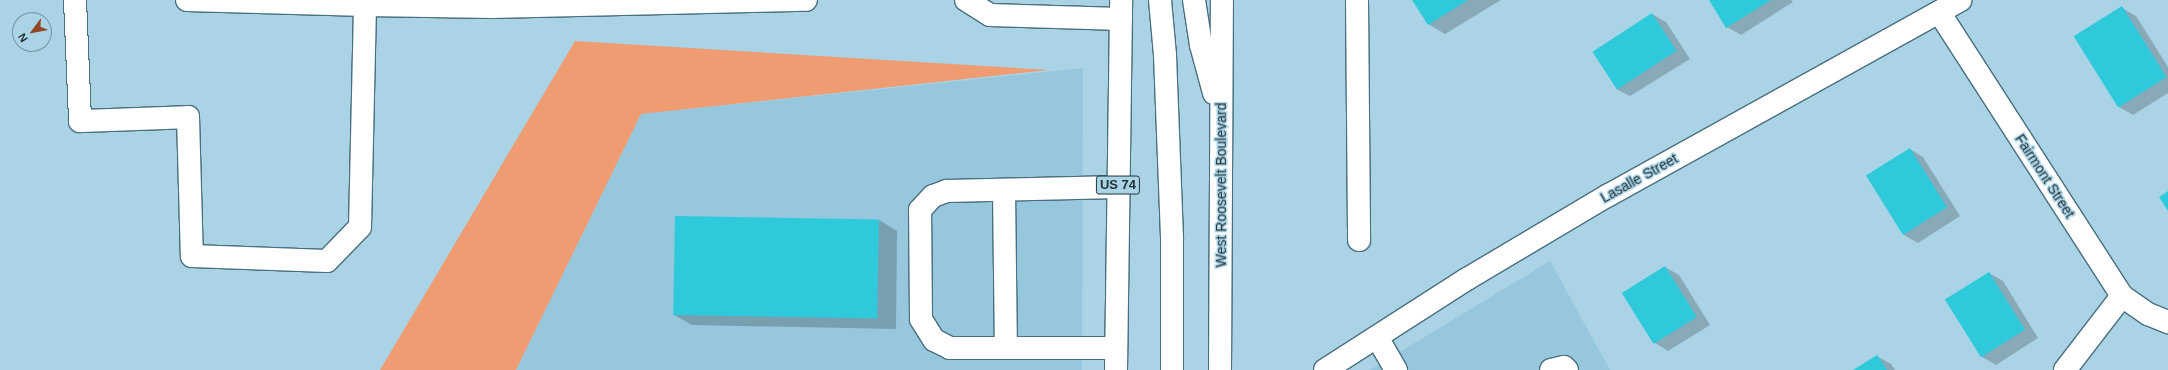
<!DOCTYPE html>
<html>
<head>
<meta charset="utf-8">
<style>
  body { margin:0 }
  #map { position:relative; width:2168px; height:370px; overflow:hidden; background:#aad4e6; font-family:Helvetica,sans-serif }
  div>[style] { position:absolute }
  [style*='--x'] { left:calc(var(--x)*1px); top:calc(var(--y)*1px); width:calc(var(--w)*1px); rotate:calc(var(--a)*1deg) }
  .built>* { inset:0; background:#96c7dc }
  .green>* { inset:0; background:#ef9c73 }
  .shadow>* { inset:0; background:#0003 }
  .building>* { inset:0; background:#2ecadb; transform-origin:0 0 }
  .roads { filter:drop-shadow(1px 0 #496f80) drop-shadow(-1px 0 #496f80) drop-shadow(0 1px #496f80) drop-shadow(0 -1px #496f80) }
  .minor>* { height:22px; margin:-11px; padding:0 11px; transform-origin:11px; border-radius:11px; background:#fff }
  .highway>* { height:22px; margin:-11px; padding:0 11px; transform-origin:11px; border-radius:11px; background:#fff }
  span { translate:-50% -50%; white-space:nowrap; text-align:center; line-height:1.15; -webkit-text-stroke:3px #aad4e6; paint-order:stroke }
  .shield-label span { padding:1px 3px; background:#aad4e6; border:1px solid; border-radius:3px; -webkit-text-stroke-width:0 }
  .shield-label { font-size:13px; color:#223239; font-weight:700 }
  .street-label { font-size:14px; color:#223239 }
  .north { position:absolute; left:12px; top:12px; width:40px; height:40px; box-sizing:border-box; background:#aad4e6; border:1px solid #7493a1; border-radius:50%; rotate:238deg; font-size:11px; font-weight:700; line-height:16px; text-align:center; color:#223239 }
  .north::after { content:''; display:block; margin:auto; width:14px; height:18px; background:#8f4823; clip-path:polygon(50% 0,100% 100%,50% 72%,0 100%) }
</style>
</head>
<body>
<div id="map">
  <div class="built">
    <i style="clip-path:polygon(1083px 68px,1082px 370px,516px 370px,641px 114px)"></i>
    <i style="clip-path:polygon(1550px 261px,1610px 370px,1370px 370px)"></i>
  </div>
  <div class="green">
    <i style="clip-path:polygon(575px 41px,1049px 70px,641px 114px,516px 370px,380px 370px)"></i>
  </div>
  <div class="shadow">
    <i style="clip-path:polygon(1414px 0,1501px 0,1445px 34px,1428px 24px)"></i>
    <i style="clip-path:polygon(1710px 0,1791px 0,1793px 2px,1741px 35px,1727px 27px)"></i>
    <i style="clip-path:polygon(2122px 8px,2136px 16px,2168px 67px,2168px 93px,2133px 115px,2119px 107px)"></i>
    <i style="clip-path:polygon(1652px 14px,1666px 22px,1690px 59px,1630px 96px,1616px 89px)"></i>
    <i style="clip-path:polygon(1910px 149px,1923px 157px,1960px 216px,1918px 243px,1904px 235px)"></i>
    <i style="clip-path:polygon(879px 220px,897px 231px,896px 329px,692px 325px,674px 315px)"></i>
    <i style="clip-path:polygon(1665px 267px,1679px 275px,1710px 325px,1668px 351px,1655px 343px)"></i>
    <i style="clip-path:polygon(1989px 273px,2003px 281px,2038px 338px,1996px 365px,1982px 357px)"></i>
    <i style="clip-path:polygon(1877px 356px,1891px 364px,1895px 370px,1855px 370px)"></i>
  </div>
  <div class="building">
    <i style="clip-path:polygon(1412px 0,1468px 0,1428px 25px)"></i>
    <i style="clip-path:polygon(1709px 0,1771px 0,1726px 28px)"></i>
    <i style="left:2122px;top:6px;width:84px;height:57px;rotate:58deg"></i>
    <i style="left:1652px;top:13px;width:45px;height:71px;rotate:57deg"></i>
    <i style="left:1910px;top:148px;width:70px;height:52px;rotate:58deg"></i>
    <i style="clip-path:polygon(2168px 191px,2168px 211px,2159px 197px)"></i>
    <i style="left:675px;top:216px;width:204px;height:99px;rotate:1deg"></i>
    <i style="left:1665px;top:266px;width:60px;height:51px;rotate:58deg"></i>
    <i style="left:1989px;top:272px;width:68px;height:52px;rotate:58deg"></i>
    <i style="clip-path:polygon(1877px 355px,1887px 370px,1853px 370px)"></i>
  </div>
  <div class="roads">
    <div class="minor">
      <i style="--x:75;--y:0;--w:121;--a:87.6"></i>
      <i style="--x:80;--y:121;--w:108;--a:-2.1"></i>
      <i style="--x:188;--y:117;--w:139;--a:88.4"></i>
      <i style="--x:192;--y:256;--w:135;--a:2.1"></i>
      <i style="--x:327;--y:261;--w:47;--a:-45.9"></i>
      <i style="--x:360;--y:227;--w:222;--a:-88.7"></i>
      <i style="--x:365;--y:5;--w:178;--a:-178.4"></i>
      <i style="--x:365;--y:0;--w:5;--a:90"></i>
      <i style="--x:365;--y:5;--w:127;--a:0.9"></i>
      <i style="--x:492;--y:7;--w:314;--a:-1.3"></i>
      <i style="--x:966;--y:0;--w:28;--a:32"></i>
      <i style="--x:990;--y:15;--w:131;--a:1.7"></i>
      <i style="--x:1357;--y:0;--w:240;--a:89.5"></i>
      <i style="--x:1939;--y:12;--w:338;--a:57.2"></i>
      <i style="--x:2122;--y:296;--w:32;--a:35"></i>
      <i style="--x:2148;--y:314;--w:22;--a:22"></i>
      <i style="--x:1004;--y:190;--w:158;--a:89.3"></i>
      <i style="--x:1377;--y:337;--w:38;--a:60"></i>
      <i style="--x:1116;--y:348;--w:166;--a:180"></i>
      <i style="--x:950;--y:348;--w:18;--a:-153"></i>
      <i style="--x:934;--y:340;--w:25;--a:-122"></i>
      <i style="--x:921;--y:319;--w:109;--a:-90.5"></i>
      <i style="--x:920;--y:210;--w:19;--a:-47"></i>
      <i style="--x:933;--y:196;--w:15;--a:-20"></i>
      <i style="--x:947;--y:191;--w:171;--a:-1.3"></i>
      <i style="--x:1325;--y:370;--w:169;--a:-32.7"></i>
      <i style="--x:1467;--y:279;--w:163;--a:-30.7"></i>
      <i style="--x:1607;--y:196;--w:404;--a:-29"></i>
      <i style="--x:1551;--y:370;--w:13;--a:-13"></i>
      <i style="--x:1564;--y:367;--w:4;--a:45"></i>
      <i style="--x:2065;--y:370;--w:93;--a:-52.4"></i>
    </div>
    <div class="highway">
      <i style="--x:1160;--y:0;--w:55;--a:84.8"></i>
      <i style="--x:1165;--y:55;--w:185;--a:87.8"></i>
      <i style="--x:1172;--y:240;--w:130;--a:90"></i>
      <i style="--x:1194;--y:0;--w:46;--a:81.2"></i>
      <i style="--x:1201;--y:45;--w:50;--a:74.8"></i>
      <i style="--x:1116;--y:370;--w:370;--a:-89.2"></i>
      <i style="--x:1220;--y:370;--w:370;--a:-89.7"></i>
    </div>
  </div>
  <div class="shield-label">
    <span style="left:1118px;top:185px">US 74</span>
  </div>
  <div class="street-label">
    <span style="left:2045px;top:176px;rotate:57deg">Fairmont Street</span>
    <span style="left:1639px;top:178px;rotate:-29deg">Lasalle Street</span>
    <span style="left:1221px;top:185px;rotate:-90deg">West Roosevelt Boulevard</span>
  </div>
  <div class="north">N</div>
</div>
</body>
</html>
